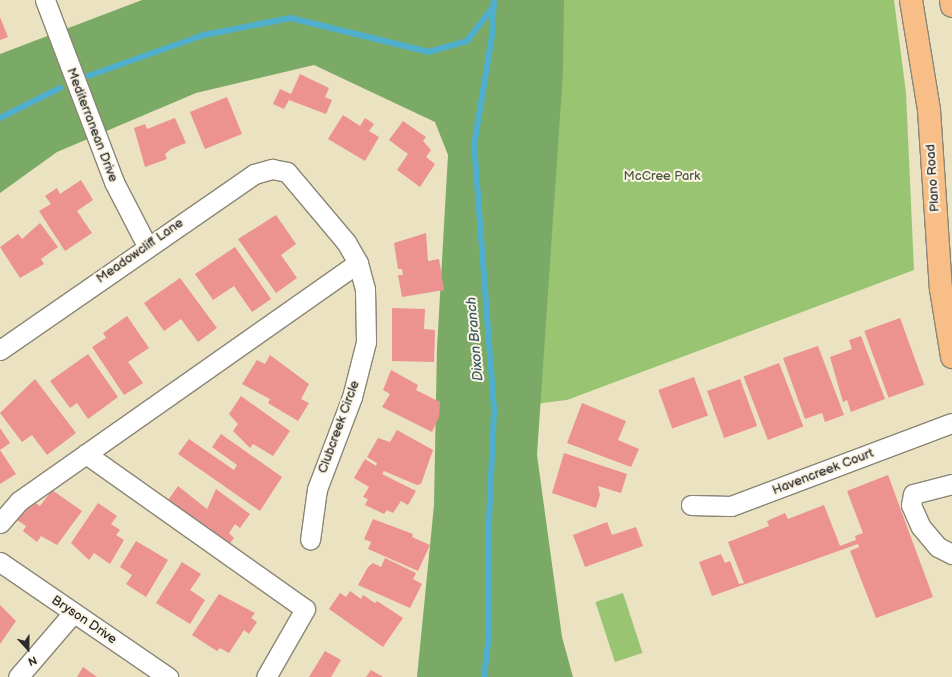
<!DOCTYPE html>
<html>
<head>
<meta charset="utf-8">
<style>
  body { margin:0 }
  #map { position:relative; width:952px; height:677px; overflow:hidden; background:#eae2c0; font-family:"Balsamiq Sans",sans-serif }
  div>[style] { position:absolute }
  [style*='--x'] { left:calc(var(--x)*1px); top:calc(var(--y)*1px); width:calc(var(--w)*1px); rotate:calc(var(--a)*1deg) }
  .green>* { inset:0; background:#99c573; transform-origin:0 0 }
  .forest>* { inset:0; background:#7aaa65 }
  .stream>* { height:5.5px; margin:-2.75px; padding:0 2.75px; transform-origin:2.75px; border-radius:2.75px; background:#4fafcd }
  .building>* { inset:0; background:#ec9291; transform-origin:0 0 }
  .roads { filter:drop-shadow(1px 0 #8a8676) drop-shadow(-1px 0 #8a8676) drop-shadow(0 1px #8a8676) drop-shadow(0 -1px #8a8676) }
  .minor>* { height:19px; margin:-9.5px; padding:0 9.5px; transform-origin:9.5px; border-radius:9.5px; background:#fff }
  .major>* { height:22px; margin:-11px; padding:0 11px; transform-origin:11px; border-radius:11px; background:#f7be87 }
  span { translate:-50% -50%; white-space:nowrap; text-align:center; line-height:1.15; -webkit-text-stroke:4px #fcf5e5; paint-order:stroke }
  .street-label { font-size:13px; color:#2b2b2b }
  .park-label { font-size:13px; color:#4c5941 }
  .water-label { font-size:14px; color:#385964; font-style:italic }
  .north { position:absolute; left:8px; top:629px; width:40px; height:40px; -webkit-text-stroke:3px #fcf5e5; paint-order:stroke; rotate:159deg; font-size:11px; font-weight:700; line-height:16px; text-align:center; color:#2b2b2b }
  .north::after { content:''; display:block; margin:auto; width:14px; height:18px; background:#2b2b2b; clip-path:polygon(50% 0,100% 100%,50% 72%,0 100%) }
</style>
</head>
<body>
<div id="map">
  <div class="green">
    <i style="clip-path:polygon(511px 0,894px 0,906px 93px,914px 270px,567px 400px,535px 404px)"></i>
    <i style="left:623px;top:593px;width:63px;height:29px;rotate:72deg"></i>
  </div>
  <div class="forest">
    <i style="clip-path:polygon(142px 0,564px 0,563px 72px,537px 455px,562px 637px,573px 677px,417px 677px,434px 505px,437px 348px,448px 155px,435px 122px,314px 65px,196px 93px,57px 152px,0 193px,0 54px)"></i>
  </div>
  <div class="stream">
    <i style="--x:88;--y:76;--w:123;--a:-19.5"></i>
    <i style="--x:204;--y:35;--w:89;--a:-11.1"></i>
    <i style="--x:291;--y:18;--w:142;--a:13.8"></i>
    <i style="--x:429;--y:52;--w:40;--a:-16"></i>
    <i style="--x:467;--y:41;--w:44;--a:-52.4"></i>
    <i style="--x:0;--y:118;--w:67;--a:-26.6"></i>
    <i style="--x:484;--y:677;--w:42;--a:-83.2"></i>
    <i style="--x:489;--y:635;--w:92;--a:-90.6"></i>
    <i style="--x:488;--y:543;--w:134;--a:-87.4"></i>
    <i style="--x:494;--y:409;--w:264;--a:-94.3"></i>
    <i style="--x:474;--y:146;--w:111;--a:-80.7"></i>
    <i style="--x:492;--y:36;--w:36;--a:-87"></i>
  </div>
  <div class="building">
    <i style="clip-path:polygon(0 17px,8px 37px,0 40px)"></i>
    <i style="clip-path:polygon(300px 74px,329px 88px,325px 97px,332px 100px,326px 114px,289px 100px,284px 109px,273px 104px,280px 89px,291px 94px)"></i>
    <i style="left:227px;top:97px;width:40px;height:40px;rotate:68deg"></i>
    <i style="clip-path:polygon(343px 115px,360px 126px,365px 118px,374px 124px,369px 131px,379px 137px,365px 161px,328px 139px)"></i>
    <i style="clip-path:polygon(175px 118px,186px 143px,171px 149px,165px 154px,167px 159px,145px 167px,134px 128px,145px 124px,147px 129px)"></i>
    <i style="clip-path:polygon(403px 121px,426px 137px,423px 141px,431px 150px,426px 157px,435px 164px,420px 187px,397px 170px,408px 154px,389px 140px)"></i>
    <i style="clip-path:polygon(81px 180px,93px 200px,77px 211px,92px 233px,65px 251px,39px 211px,51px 204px,45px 196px,57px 188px,60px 194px)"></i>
    <i style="clip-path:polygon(276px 215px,296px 244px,281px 255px,297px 278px,276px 293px,238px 239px)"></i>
    <i style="clip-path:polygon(40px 223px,58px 247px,41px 259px,44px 264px,20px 278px,0 247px,18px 234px,22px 239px)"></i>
    <i style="clip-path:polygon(426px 233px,428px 261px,439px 259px,444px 290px,402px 297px,398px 275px,403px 275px,402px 269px,398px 269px,394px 243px)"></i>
    <i style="clip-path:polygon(235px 247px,271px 299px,252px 312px,234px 286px,213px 300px,195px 274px)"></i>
    <i style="clip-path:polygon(180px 278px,217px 328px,198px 342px,181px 319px,164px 331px,144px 303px)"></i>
    <i style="clip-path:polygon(392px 308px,425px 309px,424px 329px,435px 330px,434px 362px,392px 361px)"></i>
    <i style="clip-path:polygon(127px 316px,149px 348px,128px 362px,143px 383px,124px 395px,92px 347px,106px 338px,103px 333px)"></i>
    <i style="left:900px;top:318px;width:71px;height:38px;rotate:70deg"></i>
    <i style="clip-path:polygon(861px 336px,885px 399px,851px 412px,847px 400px,843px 402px,830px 357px,852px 349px,849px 340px)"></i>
    <i style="clip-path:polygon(818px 346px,844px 415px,825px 422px,822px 413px,805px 419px,783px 358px)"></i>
    <i style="clip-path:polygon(88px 354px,118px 397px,88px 419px,77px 403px,70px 408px,50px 381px)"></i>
    <i style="clip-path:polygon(270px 355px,309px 384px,301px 399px,309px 403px,298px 421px,268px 403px,270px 399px,242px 384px,257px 360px,265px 364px)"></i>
    <i style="left:779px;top:363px;width:68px;height:38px;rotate:69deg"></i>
    <i style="clip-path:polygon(391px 370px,418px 385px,416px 390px,440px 402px,439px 417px,432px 432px,382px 407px,390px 394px,383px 390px)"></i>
    <i style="left:694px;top:377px;width:41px;height:38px;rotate:70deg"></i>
    <i style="clip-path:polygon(35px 379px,76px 433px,47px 455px,32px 435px,22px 442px,0 413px)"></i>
    <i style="left:740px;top:379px;width:50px;height:35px;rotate:70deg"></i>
    <i style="clip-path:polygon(241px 396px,290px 431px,273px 456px,253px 444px,250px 448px,233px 431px,238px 424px,229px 414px)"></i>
    <i style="clip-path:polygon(582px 403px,626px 421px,618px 440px,639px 449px,631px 467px,567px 443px)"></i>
    <i style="clip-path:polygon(0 428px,10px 443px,0 450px)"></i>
    <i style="clip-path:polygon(397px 430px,433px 450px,421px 484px,417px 485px,384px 471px,382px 474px,416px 491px,408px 505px,401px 501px,393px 513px,387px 510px,384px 514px,365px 505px,368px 499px,363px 497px,369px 487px,354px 478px,365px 459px,376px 466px,377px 463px,367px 457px,378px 438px,390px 442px)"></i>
    <i style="clip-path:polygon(221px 434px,282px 477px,260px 511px,178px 454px,189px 439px,234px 470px,237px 465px,212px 447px)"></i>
    <i style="clip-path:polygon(0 450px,16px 474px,0 484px)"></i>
    <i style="clip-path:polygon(564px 453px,627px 474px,621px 493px,598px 486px,600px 495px,596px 508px,552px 493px)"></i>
    <i style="clip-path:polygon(888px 475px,933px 597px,876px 618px,850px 551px,859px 547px,858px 544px,712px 596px,699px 562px,721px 554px,725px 563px,730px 561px,739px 584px,744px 583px,728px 542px,769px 526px,767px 521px,785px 513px,788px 519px,824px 505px,840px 546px,856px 540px,855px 536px,863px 533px,847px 491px)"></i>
    <i style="clip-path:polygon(178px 486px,207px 509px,216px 489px,250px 514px,240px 528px,235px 524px,229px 533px,234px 538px,228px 546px,166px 503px)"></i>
    <i style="clip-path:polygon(52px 490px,82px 511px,57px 545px,41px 536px,37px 542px,23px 531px,26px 526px,17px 520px,34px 502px,40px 506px)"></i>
    <i style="clip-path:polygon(98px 503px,117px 516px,111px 524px,120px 530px,116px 535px,124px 540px,110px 564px,94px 553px,89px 560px,71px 543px)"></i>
    <i style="clip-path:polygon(373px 519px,413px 534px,412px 537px,430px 545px,418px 571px,368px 549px,371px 542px,364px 539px)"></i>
    <i style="clip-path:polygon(607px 522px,612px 535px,636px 527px,643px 546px,585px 567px,573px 535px)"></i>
    <i style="clip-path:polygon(136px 541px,168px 560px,146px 597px,126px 584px,132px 575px,120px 567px)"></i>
    <i style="clip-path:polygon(385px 558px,416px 573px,413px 579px,422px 584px,410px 608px,358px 585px,368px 567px,373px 563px,381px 567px)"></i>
    <i style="clip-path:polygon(182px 562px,201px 574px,190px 590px,205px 600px,190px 624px,156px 603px)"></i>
    <i style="clip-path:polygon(350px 591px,361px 599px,363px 595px,375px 603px,377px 601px,403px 618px,383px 647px,329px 609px,340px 593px,346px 597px)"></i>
    <i style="clip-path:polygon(219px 594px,255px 613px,251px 618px,257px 622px,249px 634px,244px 630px,229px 653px,220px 648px,217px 651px,192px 635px)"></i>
    <i style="clip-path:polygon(0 605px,16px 621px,0 644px)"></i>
    <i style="clip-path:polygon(325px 651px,341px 660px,331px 677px,309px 677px)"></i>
    <i style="clip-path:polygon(83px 667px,97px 677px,77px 677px)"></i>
    <i style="clip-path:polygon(371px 670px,383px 677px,366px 677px)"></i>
  </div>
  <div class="roads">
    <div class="minor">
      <i style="--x:45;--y:0;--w:195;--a:69.2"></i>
      <i style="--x:114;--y:182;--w:72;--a:62.7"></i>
      <i style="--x:0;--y:350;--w:309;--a:-34.7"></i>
      <i style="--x:254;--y:174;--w:19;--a:-16"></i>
      <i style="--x:272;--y:169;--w:15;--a:11"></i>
      <i style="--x:287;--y:172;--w:92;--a:49.9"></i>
      <i style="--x:346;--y:242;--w:24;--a:60"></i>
      <i style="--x:358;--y:263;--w:27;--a:75"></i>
      <i style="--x:365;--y:289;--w:53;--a:88.9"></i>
      <i style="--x:366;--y:342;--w:57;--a:104.3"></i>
      <i style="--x:352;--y:397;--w:98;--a:110.8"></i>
      <i style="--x:317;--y:489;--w:51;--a:97.8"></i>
      <i style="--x:86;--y:454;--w:268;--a:35.3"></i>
      <i style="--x:305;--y:609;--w:78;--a:119.8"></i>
      <i style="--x:952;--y:484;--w:40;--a:165.6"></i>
      <i style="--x:913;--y:494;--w:11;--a:100"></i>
      <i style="--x:911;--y:505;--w:24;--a:66"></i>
      <i style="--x:921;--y:527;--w:26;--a:50"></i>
      <i style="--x:938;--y:547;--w:16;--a:27"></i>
      <i style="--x:691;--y:505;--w:40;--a:1.4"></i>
      <i style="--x:731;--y:506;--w:236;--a:-20.6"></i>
      <i style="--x:0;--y:523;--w:29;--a:-49"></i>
      <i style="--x:19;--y:501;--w:414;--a:-35.1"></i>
      <i style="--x:0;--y:562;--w:204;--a:34.4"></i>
      <i style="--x:18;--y:677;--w:84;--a:-49.3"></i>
    </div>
    <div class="major">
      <i style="--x:911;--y:0;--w:111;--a:80.7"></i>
      <i style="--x:929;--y:110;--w:179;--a:86.2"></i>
      <i style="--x:941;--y:289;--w:69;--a:80.8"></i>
      <i style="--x:951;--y:0;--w:6;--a:81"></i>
    </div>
  </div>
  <div class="street-label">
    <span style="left:92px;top:125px;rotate:69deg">Mediterranean Drive</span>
    <span style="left:933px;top:178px;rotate:-94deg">Plano Road</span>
    <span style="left:140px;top:251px;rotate:-35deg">Meadowcliff Lane</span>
    <span style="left:339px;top:427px;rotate:-70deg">Clubcreek Circle</span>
    <span style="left:823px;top:472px;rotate:-21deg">Havencreek Court</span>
    <span style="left:84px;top:620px;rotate:34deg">Bryson Drive</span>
  </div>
  <div class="park-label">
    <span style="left:662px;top:176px">McCree Park</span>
  </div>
  <div class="water-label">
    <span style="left:475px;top:339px;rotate:-95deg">Dixon Branch</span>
  </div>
  <div class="north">N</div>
</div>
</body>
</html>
